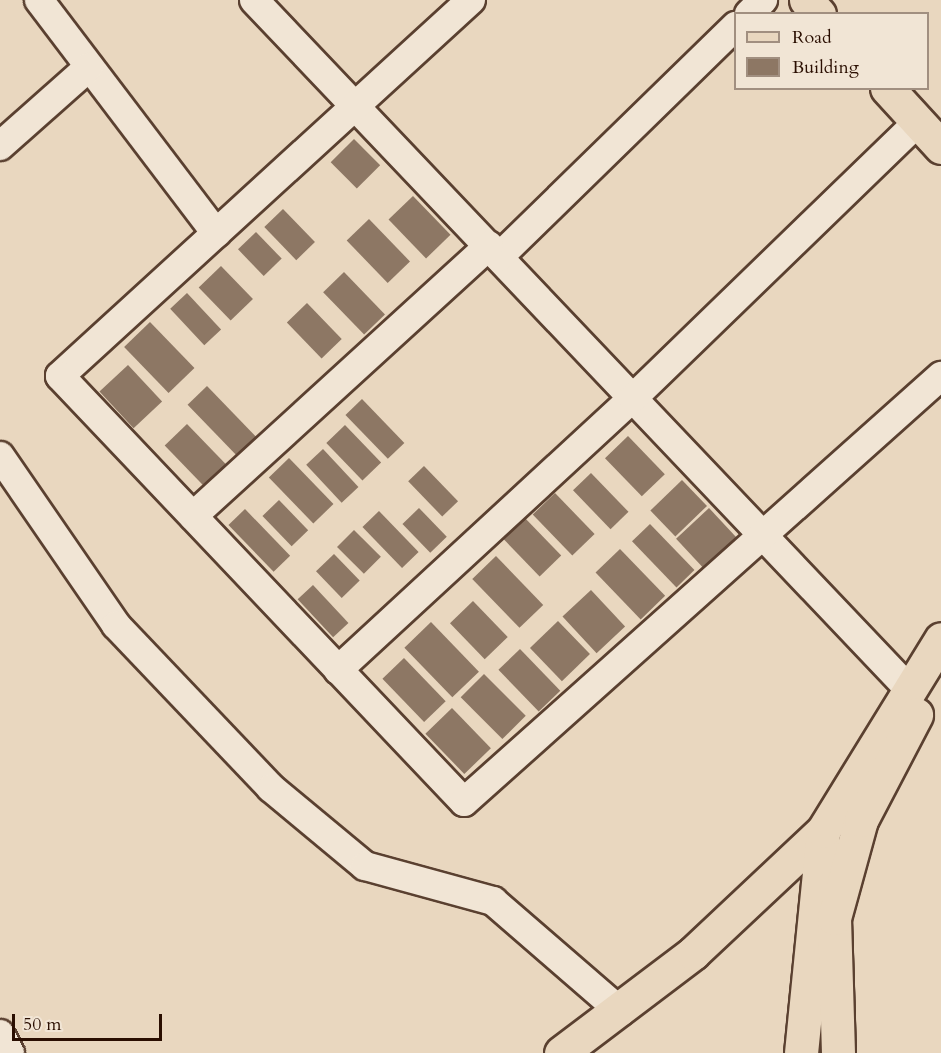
<!DOCTYPE html>
<html>
<head>
<meta charset="utf-8">
<style>
  body { margin:0 }
  #map { position:relative; width:941px; height:1053px; overflow:hidden; background:#e9d7bf; font-family:Cardo,serif }
  div>[style] { position:absolute }
  [style*='--x'] { left:calc(var(--x)*1px); top:calc(var(--y)*1px); width:calc(var(--w)*1px); rotate:calc(var(--a)*1deg) }
  .building>* { inset:0; background:#8d7764; transform-origin:0 0 }
  .roads { filter:drop-shadow(2px 0 #5a4030) drop-shadow(-2px 0 #5a4030) drop-shadow(0 2px #5a4030) drop-shadow(0 -2px #5a4030) }
  .minor>* { height:28px; margin:-14px; padding:0 14px; transform-origin:14px; border-radius:14px; background:#f1e5d5 }
  .major>* { height:33px; margin:-16.5px; padding:0 16.5px; transform-origin:16.5px; border-radius:16.5px; background:#e9d7bf }
  span { translate:-50% -50%; white-space:nowrap; text-align:center; line-height:1.15; -webkit-text-stroke:5px #f1e5d5; paint-order:stroke }
  .legend { position:absolute; left:734px; top:12px; width:195px; height:78px; box-sizing:border-box; background:#f1e5d5; border:2px solid #a18f80; margin:0; padding:8px 10px; list-style:none; font-size:18px; color:#2a0e01 }
  .legend li { display:flex; align-items:center; gap:12px; height:30px }
  .legend b { width:30px; border:2px solid #a18f80 }
  .scale { position:absolute; left:12px; top:1014px; width:150px; height:27px; box-sizing:border-box; border:3px solid #2a0e01; border-top:0; padding-left:8px; font-size:18px; line-height:21px; white-space:nowrap; color:#2a0e01; -webkit-text-stroke:4px #f1e5d5; paint-order:stroke }
</style>
</head>
<body>
<div id="map">
  <div class="building">
    <i style="left:354px;top:139px;width:37px;height:33px;rotate:45deg"></i>
    <i style="left:413px;top:196px;width:54px;height:34px;rotate:46deg"></i>
    <i style="left:283px;top:209px;width:46px;height:26px;rotate:46deg"></i>
    <i style="left:369px;top:219px;width:59px;height:31px;rotate:46deg"></i>
    <i style="left:256px;top:232px;width:37px;height:25px;rotate:46deg"></i>
    <i style="left:221px;top:266px;width:46px;height:31px;rotate:46deg"></i>
    <i style="left:344px;top:272px;width:59px;height:29px;rotate:46deg"></i>
    <i style="left:187px;top:293px;width:50px;height:23px;rotate:47deg"></i>
    <i style="left:307px;top:303px;width:50px;height:28px;rotate:46deg"></i>
    <i style="left:150px;top:322px;width:64px;height:36px;rotate:46deg"></i>
    <i style="left:128px;top:365px;width:50px;height:39px;rotate:47deg"></i>
    <i style="left:207px;top:386px;width:71px;height:27px;rotate:46deg"></i>
    <i style="left:362px;top:399px;width:61px;height:23px;rotate:46deg"></i>
    <i style="left:187px;top:424px;width:56px;height:31px;rotate:46deg"></i>
    <i style="left:345px;top:425px;width:52px;height:26px;rotate:46deg"></i>
    <i style="left:628px;top:436px;width:53px;height:32px;rotate:46deg"></i>
    <i style="left:323px;top:449px;width:52px;height:23px;rotate:47deg"></i>
    <i style="left:289px;top:458px;width:64px;height:28px;rotate:46deg"></i>
    <i style="left:424px;top:466px;width:49px;height:22px;rotate:46deg"></i>
    <i style="left:591px;top:473px;width:54px;height:25px;rotate:46deg"></i>
    <i style="left:682px;top:480px;width:36px;height:44px;rotate:46deg"></i>
    <i style="left:555px;top:493px;width:57px;height:31px;rotate:46deg"></i>
    <i style="left:279px;top:500px;width:42px;height:23px;rotate:46deg"></i>
    <i style="left:419px;top:508px;width:40px;height:23px;rotate:46deg"></i>
    <i style="left:709px;top:508px;width:42px;height:45px;rotate:47deg"></i>
    <i style="left:245px;top:509px;width:65px;height:23px;rotate:46deg"></i>
    <i style="left:379px;top:511px;width:57px;height:23px;rotate:46deg"></i>
    <i style="left:523px;top:516px;width:55px;height:30px;rotate:46deg"></i>
    <i style="left:650px;top:524px;width:64px;height:25px;rotate:46deg"></i>
    <i style="left:354px;top:530px;width:38px;height:24px;rotate:45deg"></i>
    <i style="left:620px;top:549px;width:65px;height:34px;rotate:46deg"></i>
    <i style="left:334px;top:554px;width:37px;height:25px;rotate:46deg"></i>
    <i style="left:496px;top:556px;width:68px;height:33px;rotate:46deg"></i>
    <i style="left:313px;top:585px;width:52px;height:21px;rotate:47deg"></i>
    <i style="left:591px;top:590px;width:50px;height:39px;rotate:47deg"></i>
    <i style="left:473px;top:601px;width:50px;height:32px;rotate:46deg"></i>
    <i style="left:558px;top:621px;width:46px;height:39px;rotate:46deg"></i>
    <i style="left:431px;top:622px;width:69px;height:37px;rotate:46deg"></i>
    <i style="left:520px;top:649px;width:58px;height:30px;rotate:46deg"></i>
    <i style="left:404px;top:658px;width:60px;height:30px;rotate:46deg"></i>
    <i style="left:484px;top:674px;width:59px;height:33px;rotate:45deg"></i>
    <i style="left:452px;top:708px;width:56px;height:37px;rotate:46deg"></i>
  </div>
  <div class="roads">
    <div class="minor">
      <i style="--x:39;--y:0;--w:293;--a:52.8"></i>
      <i style="--x:254;--y:0;--w:949;--a:46.45"></i>
      <i style="--x:471;--y:0;--w:557;--a:137.55"></i>
      <i style="--x:60;--y:376;--w:587;--a:46.52"></i>
      <i style="--x:464;--y:802;--w:640;--a:-41.77"></i>
      <i style="--x:749;--y:14;--w:20;--a:-45"></i>
      <i style="--x:0;--y:146;--w:119;--a:-41.6"></i>
      <i style="--x:499;--y:257;--w:331;--a:-44.3"></i>
      <i style="--x:0;--y:456;--w:205;--a:55.5"></i>
      <i style="--x:116;--y:625;--w:225;--a:46.4"></i>
      <i style="--x:271;--y:788;--w:122;--a:39.7"></i>
      <i style="--x:365;--y:866;--w:133;--a:15.3"></i>
      <i style="--x:493;--y:901;--w:169;--a:40.9"></i>
      <i style="--x:193;--y:516;--w:401;--a:-42.4"></i>
      <i style="--x:338;--y:670;--w:401;--a:-42.7"></i>
      <i style="--x:633;--y:398;--w:397;--a:-44.1"></i>
      <i style="--x:0;--y:1034;--w:21;--a:62"></i>
    </div>
    <div class="major">
      <i style="--x:806;--y:0;--w:19;--a:47"></i>
      <i style="--x:887;--y:88;--w:80;--a:47.5"></i>
      <i style="--x:561;--y:1053;--w:166;--a:-37.1"></i>
      <i style="--x:693;--y:953;--w:178;--a:-43.2"></i>
      <i style="--x:801;--y:1053;--w:223;--a:-84.3"></i>
      <i style="--x:823;--y:831;--w:225;--a:-58.4"></i>
      <i style="--x:838;--y:1053;--w:135;--a:-91.7"></i>
      <i style="--x:834;--y:918;--w:102;--a:-74.6"></i>
      <i style="--x:861;--y:820;--w:119;--a:-62.4"></i>
    </div>
  </div>
  <ul class="legend">
  <li><b style="height:8px;background:#e9d7bf"></b>Road</li>
  <li><b style="height:16px;background:#8d7764"></b>Building</li>
  </ul>
  <div class="scale">50 m</div>
</div>
</body>
</html>
